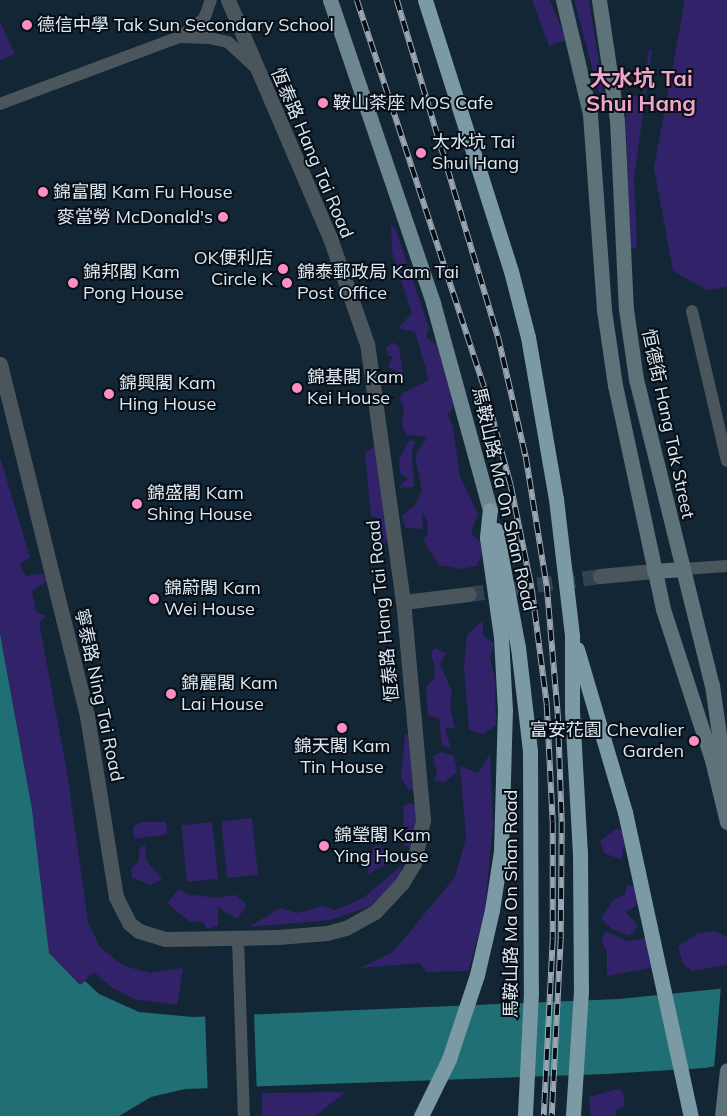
<!DOCTYPE html>
<html>
<head>
<meta charset="utf-8">
<style>
  body { margin:0 }
  #map { position:relative; width:727px; height:1116px; overflow:hidden; background:#132636; font-family:Mulish,"Noto Sans TC",sans-serif }
  div>[style] { position:absolute }
  [style*='--x'] { left:calc(var(--x)*1px); top:calc(var(--y)*1px); width:calc(var(--w)*1px); rotate:calc(var(--a)*1deg) }
  .green>* { inset:0; background:#31226a; transform-origin:0 0 }
  .water>* { inset:0; background:#206f74 }
  .pier>* { inset:0; background:#132636; transform-origin:0 0 }
  .tertiary-tunnel>* { height:15px; margin-top:-7.5px; transform-origin:0; background:repeating-linear-gradient(90deg,#314352 0 15px,transparent 0 23px) }
  .minor>* { height:12px; margin:-6px; padding:0 6px; transform-origin:6px; border-radius:6px; background:#4a565b }
  .tertiary>* { height:15px; margin:-7.5px; padding:0 7.5px; transform-origin:7.5px; border-radius:7.5px; background:#4a565b }
  .secondary>* { height:15px; margin:-7.5px; padding:0 7.5px; transform-origin:7.5px; border-radius:7.5px; background:#5e7279 }
  .primary>* { height:15px; margin:-7.5px; padding:0 7.5px; transform-origin:7.5px; border-radius:7.5px; background:#6d8791 }
  .motorway>* { height:15px; margin:-7.5px; padding:0 7.5px; transform-origin:7.5px; border-radius:7.5px; background:#7b9aa6 }
  .rail>* { height:5.5px; margin-top:-2.75px; transform-origin:0; background:repeating-linear-gradient(90deg,#070e15 0 11px,#98a7b3 0 22px); box-sizing:border-box; border-block:1px solid #98a7b3 }
  .dots>* { width:14px; height:14px; translate:-50% -50%; box-sizing:border-box; border:2px solid #070e15; border-radius:50% }
  span { translate:-50% -50%; white-space:nowrap; text-align:center; line-height:1.15; -webkit-text-stroke:4px #070e15; paint-order:stroke }
  .poi-label { font-size:18px; color:#dce8f2 }
  .left { translate:0 -50%; text-align:left }
  .right { translate:-100% -50%; text-align:right }
  .street-label { font-size:18px; color:#dce8f2 }
  .district-label { font-size:22px; color:#f1a5c8; font-weight:700 }
</style>
</head>
<body>
<div id="map">
  <div class="green">
    <i style="clip-path:polygon(532px 0,550px 0,566px 40px,549px 46px)"></i>
    <i style="clip-path:polygon(574px 0,589px 0,604px 95px,600px 96px)"></i>
    <i style="clip-path:polygon(685px 0,727px 0,727px 287px,707px 290px,673px 271px,654px 168px)"></i>
    <i style="clip-path:polygon(0 22px,15px 54px,0 60px)"></i>
    <i style="clip-path:polygon(649px 50px,652px 50px,634px 178px,637px 248px,630px 249px,625px 95px,642px 96px)"></i>
    <i style="clip-path:polygon(391px 226px,395px 227px,429px 328px,426px 337px,437px 345px,449px 389px,453px 407px,448px 414px,453px 427px,460px 476px,478px 514px,471px 533px,481px 543px,482px 553px,477px 566px,460px 569px,439px 565px,423px 540px,428px 533px,427px 521px,422px 512px,423px 529px,405px 528px,402px 515px,415px 505px,422px 491px,415px 455px,428px 437px,406px 435px,402px 425px,404px 405px,400px 401px,401px 394px,429px 380px,415px 332px,398px 328px,412px 313px,392px 252px)"></i>
    <i style="clip-path:polygon(392px 342px,399px 347px,400px 355px,404px 380px,400px 382px,396px 370px,388px 367px,393px 356px,388px 356px,386px 347px)"></i>
    <i style="clip-path:polygon(409px 440px,416px 441px,412px 451px,414px 487px,398px 488px,408px 478px,400px 474px,399px 460px)"></i>
    <i style="clip-path:polygon(375px 445px,390px 502px,383px 518px,392px 528px,382px 549px,378px 548px,385px 537px,376px 531px,377px 517px,371px 516px,365px 454px)"></i>
    <i style="clip-path:polygon(0 457px,30px 558px,20px 563px,21px 566px,26px 576px,43px 573px,47px 581px,32px 591px,36px 612px,46px 616px,39px 622px,67px 772px,88px 922px,100px 947px,124px 966px,150px 973px,183px 968px,177px 1005px,134px 999px,111px 987px,94px 972px,80px 985px,49px 953px,32px 809px,0 634px)"></i>
    <i style="clip-path:polygon(483px 621px,483px 635px,494px 644px,490px 658px,495px 679px,496px 725px,484px 734px,469px 730px,464px 665px,467px 634px)"></i>
    <i style="clip-path:polygon(435px 648px,446px 653px,440px 664px,452px 692px,450px 707px,455px 728px,445px 728px,451px 749px,442px 745px,439px 718px,428px 716px,426px 687px,434px 678px,435px 668px,431px 653px)"></i>
    <i style="clip-path:polygon(405px 734px,408px 735px,413px 789px,409px 790px,401px 778px)"></i>
    <i style="clip-path:polygon(442px 752px,454px 756px,457px 772px,445px 782px,434px 781px,437px 773px,433px 756px)"></i>
    <i style="clip-path:polygon(490px 754px,493px 824px,484px 918px,468px 971px,426px 972px,420px 963px,360px 968px,393px 952px,455px 877px,466px 838px,460px 766px,478px 773px)"></i>
    <i style="clip-path:polygon(409px 803px,415px 805px,419px 816px,410px 848px,404px 845px,403px 807px)"></i>
    <i style="left:252px;top:818px;width:57px;height:31px;rotate:84deg"></i>
    <i style="clip-path:polygon(142px 822px,166px 822px,167px 834px,134px 839px,133px 826px)"></i>
    <i style="left:212px;top:822px;width:57px;height:31px;rotate:84deg"></i>
    <i style="clip-path:polygon(617px 828px,625px 833px,622px 860px,604px 853px,600px 841px)"></i>
    <i style="clip-path:polygon(145px 845px,146px 860px,162px 879px,151px 885px,132px 878px,131px 869px,139px 861px,139px 849px)"></i>
    <i style="clip-path:polygon(375px 845px,380px 846px,392px 861px,368px 874px,367px 863px)"></i>
    <i style="clip-path:polygon(402px 865px,399px 879px,369px 907px,330px 920px,249px 927px,280px 908px,297px 913px,322px 906px,335px 910px,348px 905px,363px 898px)"></i>
    <i style="clip-path:polygon(627px 884px,641px 889px,637px 905px,626px 912px,638px 926px,630px 936px,612px 929px,601px 918px,614px 899px,625px 894px)"></i>
    <i style="clip-path:polygon(179px 889px,187px 894px,217px 898px,236px 895px,247px 905px,237px 919px,218px 907px,218px 926px,207px 929px,203px 922px,189px 921px,167px 903px)"></i>
    <i style="clip-path:polygon(605px 931px,628px 941px,647px 938px,656px 967px,607px 976px,607px 952px,601px 940px)"></i>
    <i style="clip-path:polygon(714px 931px,727px 937px,727px 965px,692px 971px,683px 964px,678px 946px,697px 934px)"></i>
    <i style="clip-path:polygon(618px 1089px,623px 1092px,625px 1106px,617px 1109px,615px 1116px,591px 1116px,589px 1097px)"></i>
    <i style="clip-path:polygon(346px 1092px,315px 1116px,262px 1116px,262px 1093px)"></i>
  </div>
  <div class="water">
    <i style="clip-path:polygon(0 634px,32px 809px,49px 953px,80px 985px,85px 981px,99px 994px,139px 1012px,193px 1017px,619px 999px,727px 988px,727px 1064px,705px 1068px,605px 1074px,185px 1089px,151px 1097px,119px 1116px,0 1116px)"></i>
  </div>
  <div class="pier">
    <i style="clip-path:polygon(727px 985px,727px 1066px,714px 1069px,721px 986px)"></i>
    <i style="left:254px;top:1012px;width:76px;height:49px;rotate:88deg"></i>
  </div>
  <div class="tertiary-tunnel">
    <i style="--x:469;--y:594;--w:132;--a:-7.8"></i>
  </div>
  <div class="minor">
    <i style="--x:179;--y:37;--w:30;--a:2"></i>
    <i style="--x:209;--y:38;--w:19;--a:12"></i>
    <i style="--x:228;--y:42;--w:35;--a:43"></i>
    <i style="--x:0;--y:104;--w:191;--a:-20.5"></i>
    <i style="--x:179;--y:37;--w:31;--a:-36"></i>
    <i style="--x:204;--y:19;--w:20;--a:-70"></i>
    <i style="--x:692;--y:311;--w:154;--a:76.9"></i>
    <i style="--x:683;--y:569;--w:44;--a:-3.9"></i>
    <i style="--x:238;--y:939;--w:177;--a:88.1"></i>
  </div>
  <div class="tertiary">
    <i style="--x:0;--y:364;--w:363;--a:76.1"></i>
    <i style="--x:87;--y:716;--w:183;--a:80.9"></i>
    <i style="--x:116;--y:897;--w:29;--a:63"></i>
    <i style="--x:129;--y:923;--w:13;--a:39"></i>
    <i style="--x:139;--y:931;--w:27;--a:17"></i>
    <i style="--x:165;--y:939;--w:113;--a:-1"></i>
    <i style="--x:278;--y:937;--w:49;--a:-4.7"></i>
    <i style="--x:327;--y:933;--w:20;--a:-15"></i>
    <i style="--x:346;--y:928;--w:33;--a:-29"></i>
    <i style="--x:375;--y:912;--w:40;--a:-47"></i>
    <i style="--x:402;--y:883;--w:23;--a:-59"></i>
    <i style="--x:414;--y:863;--w:44;--a:-78.2"></i>
    <i style="--x:423;--y:820;--w:219;--a:-95.2"></i>
    <i style="--x:403;--y:602;--w:260;--a:-97.9"></i>
    <i style="--x:367;--y:344;--w:112;--a:-109.2"></i>
    <i style="--x:330;--y:238;--w:259;--a:-113.2"></i>
    <i style="--x:600;--y:576;--w:54;--a:-5.3"></i>
    <i style="--x:403;--y:602;--w:66;--a:-6.9"></i>
  </div>
  <div class="secondary">
    <i style="--x:563;--y:0;--w:117;--a:76.7"></i>
    <i style="--x:590;--y:114;--w:196;--a:85.9"></i>
    <i style="--x:604;--y:310;--w:76;--a:81.7"></i>
    <i style="--x:615;--y:385;--w:229;--a:77.9"></i>
    <i style="--x:663;--y:609;--w:159;--a:72"></i>
    <i style="--x:712;--y:760;--w:64;--a:76.4"></i>
    <i style="--x:599;--y:0;--w:121;--a:81.5"></i>
    <i style="--x:617;--y:120;--w:189;--a:87.3"></i>
    <i style="--x:626;--y:309;--w:71;--a:81.9"></i>
    <i style="--x:636;--y:379;--w:315;--a:76.1"></i>
    <i style="--x:712;--y:685;--w:99;--a:81.9"></i>
    <i style="--x:654;--y:571;--w:29;--a:-4"></i>
    <i style="--x:722;--y:1116;--w:46;--a:-83.8"></i>
  </div>
  <div class="primary">
    <i style="--x:330;--y:0;--w:320;--a:71.2"></i>
    <i style="--x:433;--y:303;--w:215;--a:74.6"></i>
  </div>
  <div class="motorway">
    <i style="--x:425;--y:0;--w:284;--a:72.4"></i>
    <i style="--x:511;--y:271;--w:68;--a:75.6"></i>
    <i style="--x:528;--y:337;--w:164;--a:80.2"></i>
    <i style="--x:556;--y:499;--w:138;--a:83.3"></i>
    <i style="--x:572;--y:636;--w:75;--a:90"></i>
    <i style="--x:572;--y:711;--w:142;--a:86.8"></i>
    <i style="--x:580;--y:853;--w:138;--a:89.6"></i>
    <i style="--x:581;--y:991;--w:125;--a:93.7"></i>
    <i style="--x:496;--y:530;--w:119;--a:79.4"></i>
    <i style="--x:518;--y:647;--w:105;--a:83.4"></i>
    <i style="--x:530;--y:751;--w:241;--a:89.8"></i>
    <i style="--x:531;--y:992;--w:124;--a:92.8"></i>
    <i style="--x:577;--y:649;--w:170;--a:73.6"></i>
    <i style="--x:625;--y:812;--w:311;--a:77.8"></i>
    <i style="--x:421;--y:1116;--w:64;--a:-63.8"></i>
    <i style="--x:449;--y:1059;--w:89;--a:-71.6"></i>
    <i style="--x:477;--y:975;--w:67;--a:-77"></i>
    <i style="--x:492;--y:910;--w:60;--a:-81.3"></i>
    <i style="--x:501;--y:851;--w:140;--a:-88.4"></i>
    <i style="--x:505;--y:711;--w:74;--a:-93.1"></i>
    <i style="--x:501;--y:637;--w:101;--a:-98"></i>
    <i style="--x:487;--y:537;--w:27;--a:-84"></i>
  </div>
  <div class="rail">
    <i style="--x:357;--y:0;--w:410;--a:71.8"></i>
    <i style="--x:485;--y:390;--w:99;--a:74.8"></i>
    <i style="--x:511;--y:486;--w:105;--a:78.5"></i>
    <i style="--x:532;--y:589;--w:117;--a:82.6"></i>
    <i style="--x:547;--y:705;--w:117;--a:87.1"></i>
    <i style="--x:553;--y:822;--w:117;--a:90"></i>
    <i style="--x:553;--y:939;--w:177;--a:92.9"></i>
    <i style="--x:397;--y:0;--w:351;--a:73.3"></i>
    <i style="--x:498;--y:336;--w:124;--a:77"></i>
    <i style="--x:526;--y:457;--w:131;--a:80.8"></i>
    <i style="--x:547;--y:586;--w:128;--a:85.1"></i>
    <i style="--x:558;--y:714;--w:108;--a:87.9"></i>
    <i style="--x:562;--y:822;--w:116;--a:90.5"></i>
    <i style="--x:561;--y:938;--w:178;--a:92.9"></i>
  </div>
  <div class="dots">
    <i style="left:27px;top:25px;background:#fb8fc4"></i>
    <i style="left:323px;top:103px;background:#fb8fc4"></i>
    <i style="left:421px;top:153px;background:#fb8fc4"></i>
    <i style="left:43px;top:192px;background:#fb8fc4"></i>
    <i style="left:223px;top:217px;background:#fb8fc4"></i>
    <i style="left:283px;top:269px;background:#fb8fc4"></i>
    <i style="left:73px;top:283px;background:#fb8fc4"></i>
    <i style="left:287px;top:283px;background:#fb8fc4"></i>
    <i style="left:297px;top:388px;background:#fb8fc4"></i>
    <i style="left:109px;top:394px;background:#fb8fc4"></i>
    <i style="left:137px;top:504px;background:#fb8fc4"></i>
    <i style="left:154px;top:599px;background:#fb8fc4"></i>
    <i style="left:171px;top:694px;background:#fb8fc4"></i>
    <i style="left:342px;top:728px;background:#fb8fc4"></i>
    <i style="left:694px;top:741px;background:#fb8fc4"></i>
    <i style="left:324px;top:846px;background:#fb8fc4"></i>
  </div>
  <div class="poi-label">
    <span class="left" style="left:37px;top:25px">德信中學 Tak Sun Secondary School</span>
    <span class="left" style="left:333px;top:103px">鞍山茶座 MOS Cafe</span>
    <span class="left" style="left:432px;top:153px">大水坑 Tai<br>Shui Hang</span>
    <span class="left" style="left:53px;top:192px">錦富閣 Kam Fu House</span>
    <span class="right" style="left:213px;top:217px">麥當勞 McDonald's</span>
    <span class="right" style="left:273px;top:269px">OK便利店<br>Circle K</span>
    <span class="left" style="left:83px;top:283px">錦邦閣 Kam<br>Pong House</span>
    <span class="left" style="left:297px;top:283px">錦泰郵政局 Kam Tai<br>Post Office</span>
    <span class="left" style="left:307px;top:388px">錦基閣 Kam<br>Kei House</span>
    <span class="left" style="left:119px;top:394px">錦興閣 Kam<br>Hing House</span>
    <span class="left" style="left:147px;top:504px">錦盛閣 Kam<br>Shing House</span>
    <span class="left" style="left:164px;top:599px">錦蔚閣 Kam<br>Wei House</span>
    <span class="left" style="left:181px;top:694px">錦麗閣 Kam<br>Lai House</span>
    <span class="right" style="left:684px;top:741px">富安花園 Chevalier<br>Garden</span>
    <span style="left:342px;top:757px">錦天閣 Kam<br>Tin House</span>
    <span class="left" style="left:334px;top:846px">錦瑩閣 Kam<br>Ying House</span>
  </div>
  <div class="street-label">
    <span style="left:312px;top:153px;rotate:67deg">恆泰路 Hang Tai Road</span>
    <span style="left:668px;top:424px;rotate:78deg">恒德街 Hang Tak Street</span>
    <span style="left:504px;top:499px;rotate:77deg">馬鞍山路 Ma On Shan Road</span>
    <span style="left:383px;top:611px;rotate:-96deg">恆泰路 Hang Tai Road</span>
    <span style="left:99px;top:695px;rotate:78deg">寧泰路 Ning Tai Road</span>
    <span style="left:511px;top:904px;rotate:-90deg">馬鞍山路 Ma On Shan Road</span>
  </div>
  <div class="district-label">
    <span style="left:641px;top:91px">大水坑 Tai<br>Shui Hang</span>
  </div>
</div>
</body>
</html>
